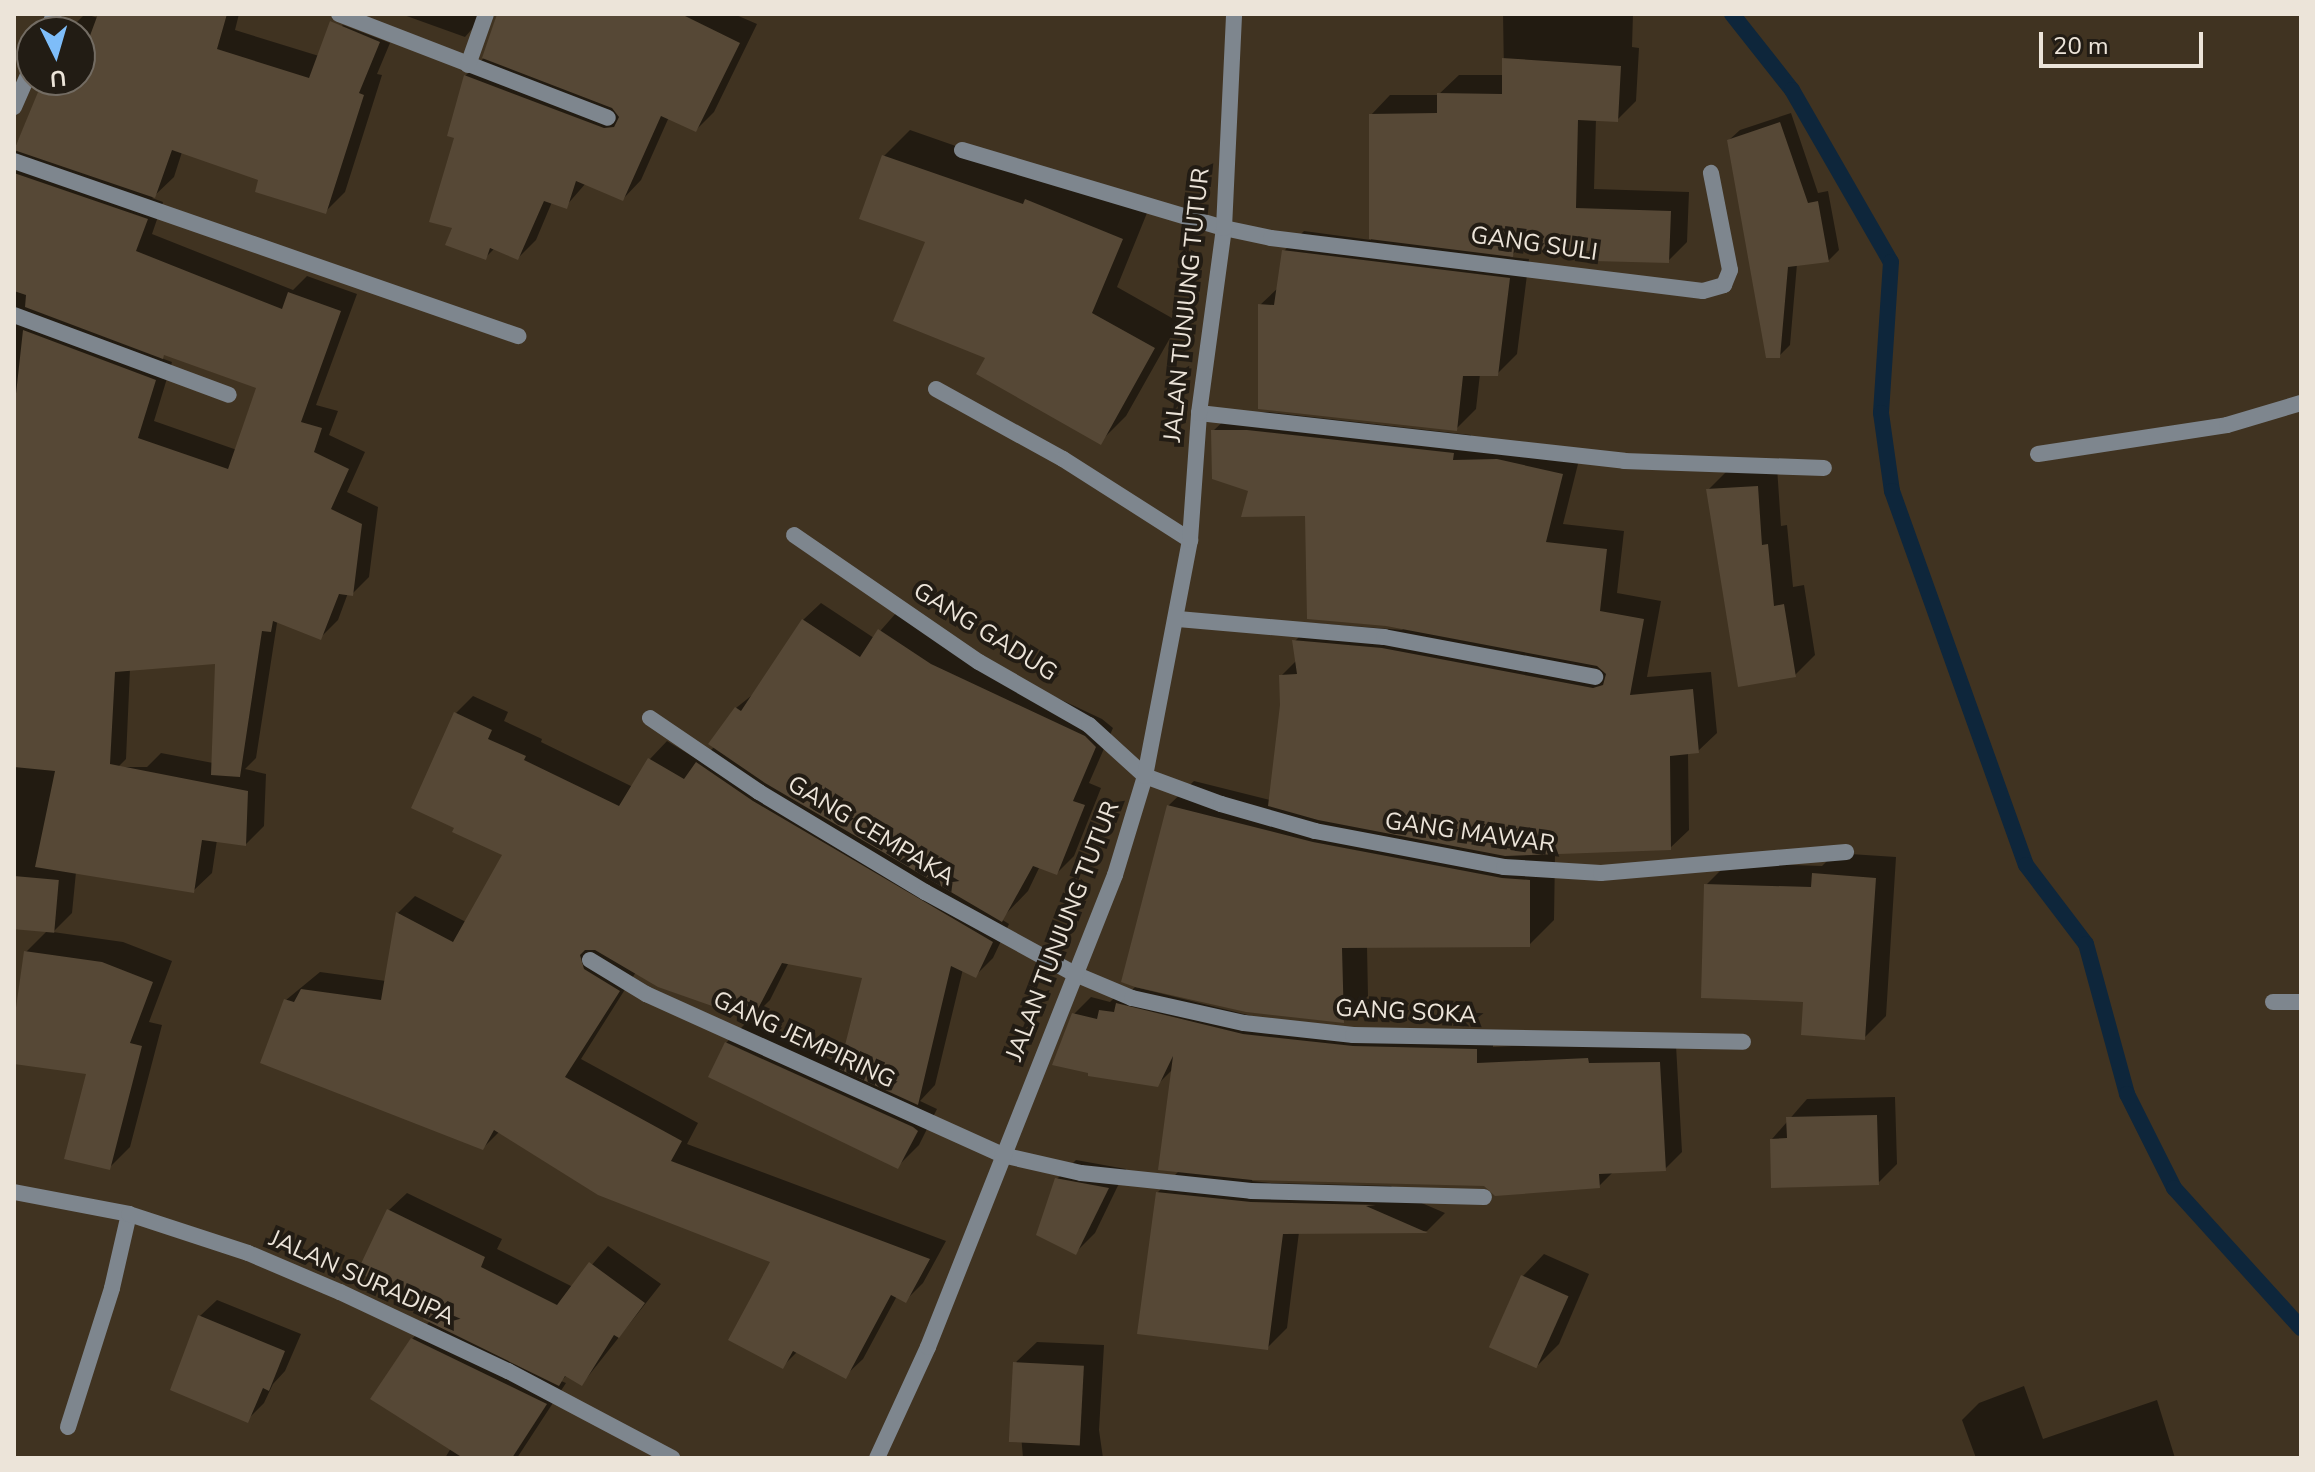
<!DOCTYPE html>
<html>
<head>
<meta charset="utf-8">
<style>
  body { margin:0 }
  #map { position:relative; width:2315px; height:1472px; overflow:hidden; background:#403321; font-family:"Nunito Sans",sans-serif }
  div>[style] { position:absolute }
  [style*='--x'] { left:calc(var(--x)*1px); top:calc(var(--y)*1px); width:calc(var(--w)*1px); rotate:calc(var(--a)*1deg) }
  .shadow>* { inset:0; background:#0007 }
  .stream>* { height:16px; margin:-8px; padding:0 8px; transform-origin:8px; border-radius:8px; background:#0e263b }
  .building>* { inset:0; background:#564836; transform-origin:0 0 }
  .service>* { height:16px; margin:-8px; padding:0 8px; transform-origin:8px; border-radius:8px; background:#7e868e }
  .minor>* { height:16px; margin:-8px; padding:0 8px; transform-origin:8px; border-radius:8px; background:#7e868e }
  .tertiary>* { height:16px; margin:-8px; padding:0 8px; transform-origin:8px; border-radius:8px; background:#7e868e }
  span { translate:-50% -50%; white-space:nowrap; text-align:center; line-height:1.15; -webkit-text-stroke:8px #221c14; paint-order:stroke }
  .street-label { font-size:24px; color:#ece4d9 }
  .frame { position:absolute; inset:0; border:16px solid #ece4d9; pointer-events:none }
  .north { position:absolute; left:16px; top:16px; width:80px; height:80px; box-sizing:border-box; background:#221c14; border:2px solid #736c63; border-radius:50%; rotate:175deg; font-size:22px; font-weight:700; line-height:32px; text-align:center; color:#ece4d9 }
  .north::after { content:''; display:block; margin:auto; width:28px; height:36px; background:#7ebdf9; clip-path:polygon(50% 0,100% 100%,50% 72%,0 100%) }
  .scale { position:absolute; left:2039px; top:32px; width:164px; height:36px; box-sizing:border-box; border:4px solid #ece4d9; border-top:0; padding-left:10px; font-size:24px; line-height:28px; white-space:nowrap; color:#ece4d9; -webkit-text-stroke:6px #221c14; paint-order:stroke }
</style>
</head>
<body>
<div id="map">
  <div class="shadow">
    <i style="clip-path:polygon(evenodd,85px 14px,98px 18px,100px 14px,239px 14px,235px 30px,319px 56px,324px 45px,343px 25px,390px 43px,377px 74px,382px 75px,345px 192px,325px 212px,261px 179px,182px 152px,174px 177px,152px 198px,163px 202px,152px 234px,293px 290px,307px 276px,357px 294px,316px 405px,338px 411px,329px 435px,365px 452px,347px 492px,378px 507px,369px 577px,352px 594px,348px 593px,338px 620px,321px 637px,279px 621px,277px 623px,256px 758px,245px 769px,266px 774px,264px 826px,246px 844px,217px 840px,212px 873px,193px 891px,76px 872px,72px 913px,53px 932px,123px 942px,172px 961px,149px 1022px,162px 1025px,130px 1147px,109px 1168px,89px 1072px,14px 1062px,14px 1036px,26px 952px,48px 930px,14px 927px,14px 150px,45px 80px,80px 80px,80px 32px,67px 32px,85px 14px,166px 353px,258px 387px,237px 450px,154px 421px,172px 362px,161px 358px,166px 353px,85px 14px,217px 662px,213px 763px,161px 753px,147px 767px,118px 767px,126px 759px,130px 669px,217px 662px)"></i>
    <i style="clip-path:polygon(401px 14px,485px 14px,465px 37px)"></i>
    <i style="clip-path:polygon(497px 14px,734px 14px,757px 24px,714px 112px,696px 130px,669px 117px,641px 180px,623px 199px,586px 183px,566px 206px,552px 202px,536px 240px,518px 258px,495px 248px,486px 257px,454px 227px,457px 136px,465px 76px,485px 57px)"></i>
    <i style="clip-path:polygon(1503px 14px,1633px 14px,1632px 47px,1639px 48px,1636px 101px,1617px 120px,1596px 119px,1594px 189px,1689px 192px,1687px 242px,1668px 261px,1596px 249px,1520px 247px,1510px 257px,1529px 259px,1517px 354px,1497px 374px,1480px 374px,1476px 409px,1456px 429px,1260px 305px,1279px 287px,1284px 251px,1304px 231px,1371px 240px,1371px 115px,1390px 95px,1438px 95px,1459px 75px,1504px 75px)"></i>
    <i style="clip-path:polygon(1791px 113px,1818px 193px,1828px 191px,1839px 250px,1829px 260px,1797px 264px,1790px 345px,1779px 356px,1729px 140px,1740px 130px)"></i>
    <i style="clip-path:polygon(910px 130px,1147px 213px,1117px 287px,1179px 322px,1126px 416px,1100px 442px,988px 357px,928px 241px,861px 218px,884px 156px)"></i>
    <i style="clip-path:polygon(1267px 412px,1471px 435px,1471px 443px,1580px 456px,1563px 524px,1624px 531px,1617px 593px,1661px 601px,1647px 677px,1711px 672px,1717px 733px,1698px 751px,1688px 752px,1689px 830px,1670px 848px,1544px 854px,1555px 855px,1554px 920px,1529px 945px,1367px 946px,1368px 996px,1343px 1021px,1168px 806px,1194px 781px,1270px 800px,1282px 705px,1281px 676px,1297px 660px,1295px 641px,1313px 623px,1403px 630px,1307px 514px,1250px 489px,1213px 431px,1232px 413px)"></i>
    <i style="clip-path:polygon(1777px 467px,1781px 526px,1787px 525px,1793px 587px,1804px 585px,1815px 655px,1795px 675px,1708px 490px,1728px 470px)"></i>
    <i style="clip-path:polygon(821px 603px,874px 638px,897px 612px,949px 647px,1102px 719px,1113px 728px,1089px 783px,1101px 788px,1074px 856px,1057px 873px,1040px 866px,1028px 891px,1001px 919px,1009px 924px,993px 958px,976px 975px,963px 969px,935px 1085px,920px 1101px,937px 1109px,919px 1145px,898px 1166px,726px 1043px,748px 1021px,842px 1065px,864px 977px,789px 962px,770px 1000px,752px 1018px,636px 972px,581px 1059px,698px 1123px,687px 1144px,946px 1241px,923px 1283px,906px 1300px,897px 1296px,863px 1359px,845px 1376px,798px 1351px,782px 1367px,773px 1261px,500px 1131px,483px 1148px,286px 1000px,320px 972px,386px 981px,398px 913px,415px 896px,466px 922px,505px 854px,456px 713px,473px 696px,508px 712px,504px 721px,542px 739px,541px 742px,633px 787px,650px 759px,667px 741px,700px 761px,715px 746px,736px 708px,756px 692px,803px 620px)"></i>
    <i style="clip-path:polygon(1835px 853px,1896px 857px,1886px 1016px,1864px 1038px,1805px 1000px,1706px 885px,1728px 863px,1822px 866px)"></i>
    <i style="clip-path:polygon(1135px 987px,1260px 1018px,1371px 1030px,1493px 1033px,1493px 1047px,1605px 1041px,1676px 1045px,1682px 1152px,1665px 1169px,1614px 1171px,1599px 1186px,1253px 1178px,1252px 1181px,1271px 1183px,1392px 1186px,1389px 1189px,1445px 1213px,1427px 1231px,1299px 1232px,1287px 1328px,1267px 1348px,1157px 1193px,1180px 1170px,1173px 1069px,1157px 1085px,1074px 1014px,1091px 997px,1110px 1002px,1118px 994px,1127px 995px)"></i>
    <i style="clip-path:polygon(1895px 1097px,1897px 1164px,1878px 1183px,1772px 1139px,1807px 1099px)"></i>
    <i style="clip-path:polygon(1076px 1160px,1126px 1169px,1095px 1233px,1076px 1252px,1057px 1179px)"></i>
    <i style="clip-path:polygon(407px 1193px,502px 1239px,497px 1249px,573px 1287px,608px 1246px,661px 1284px,582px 1384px,567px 1375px,561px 1381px,566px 1383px,517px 1458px,445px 1458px,451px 1448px,412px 1339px,431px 1320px,433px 1308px,389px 1210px)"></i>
    <i style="clip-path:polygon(1544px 1254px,1589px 1274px,1559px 1344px,1538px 1365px,1523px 1276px)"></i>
    <i style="clip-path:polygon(217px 1300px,301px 1334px,285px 1371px,273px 1384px,264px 1403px,247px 1420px,200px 1316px)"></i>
    <i style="clip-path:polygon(1037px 1342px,1104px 1345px,1099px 1430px,1103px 1458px,1023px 1458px,1015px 1363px)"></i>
    <i style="clip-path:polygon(2024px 1386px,2043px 1439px,2157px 1400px,2175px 1458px,1976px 1458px,1962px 1420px,1979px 1403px)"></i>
  </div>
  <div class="stream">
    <i style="--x:1732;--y:14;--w:97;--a:51.7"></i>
    <i style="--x:1792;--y:90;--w:198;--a:60.1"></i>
    <i style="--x:1891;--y:262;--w:151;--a:93.8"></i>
    <i style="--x:1881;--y:413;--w:79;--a:82"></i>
    <i style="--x:1892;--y:491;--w:397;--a:70.3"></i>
    <i style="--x:2026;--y:865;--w:99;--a:52.8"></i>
    <i style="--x:2086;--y:944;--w:156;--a:74.7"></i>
    <i style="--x:2127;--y:1094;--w:105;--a:63.4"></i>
    <i style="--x:2174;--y:1188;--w:189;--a:47.8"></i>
  </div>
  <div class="building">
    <i style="clip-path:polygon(98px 14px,227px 14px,217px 49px,309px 78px,330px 21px,380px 42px,359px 93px,364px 95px,326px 214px,255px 192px,258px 180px,172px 150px,155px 198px,14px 150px,43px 80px,80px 80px,80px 37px,88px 41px)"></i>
    <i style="clip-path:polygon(497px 14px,681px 14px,740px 43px,696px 132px,661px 116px,623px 201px,576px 181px,567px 209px,544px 201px,518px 260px,490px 248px,486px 260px,445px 245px,452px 228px,429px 222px,454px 138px,447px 136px,464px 75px,604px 128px,614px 127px,619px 117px,612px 108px,482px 58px)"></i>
    <i style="clip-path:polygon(1502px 58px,1621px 66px,1618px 122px,1578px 120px,1576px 208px,1671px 211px,1669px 263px,1593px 261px,1594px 251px,1514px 249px,1513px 257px,1369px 239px,1369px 114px,1437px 113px,1437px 93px,1502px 94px)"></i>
    <i style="clip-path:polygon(1780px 122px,1808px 203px,1818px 201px,1829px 262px,1788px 267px,1780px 358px,1766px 358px,1727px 140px)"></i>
    <i style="clip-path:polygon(882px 155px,1023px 204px,1025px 199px,1123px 239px,1092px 313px,1155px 348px,1101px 445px,976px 374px,985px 358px,893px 321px,925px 242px,859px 219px)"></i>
    <i style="clip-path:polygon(14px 173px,148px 219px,136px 251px,282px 309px,288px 292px,341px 311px,301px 422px,322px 428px,314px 452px,349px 469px,331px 509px,362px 524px,353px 596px,339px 594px,321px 640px,273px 621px,271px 632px,262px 631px,240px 777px,211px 775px,215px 664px,115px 672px,110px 764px,248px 791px,246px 846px,202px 840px,194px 893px,35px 867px,55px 771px,14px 767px,14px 412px,23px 330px,156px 380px,138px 438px,228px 469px,256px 388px,164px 355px,163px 359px,25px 307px,26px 295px,14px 291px)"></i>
    <i style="clip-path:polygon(1282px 250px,1510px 278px,1498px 376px,1463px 376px,1457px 431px,1258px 409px,1258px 304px,1274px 305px)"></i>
    <i style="clip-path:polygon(1211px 430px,1247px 430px,1454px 453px,1453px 460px,1497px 459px,1563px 474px,1546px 542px,1607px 549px,1600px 611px,1644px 619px,1630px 695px,1693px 689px,1699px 753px,1670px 756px,1671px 850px,1505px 856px,1318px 820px,1268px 806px,1280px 705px,1279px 675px,1297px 674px,1292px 640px,1382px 648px,1593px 688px,1603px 685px,1606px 674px,1597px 666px,1386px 626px,1307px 619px,1305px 516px,1241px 517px,1248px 491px,1212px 479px)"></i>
    <i style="clip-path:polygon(1758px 486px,1762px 545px,1768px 544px,1774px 606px,1784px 604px,1796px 677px,1738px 687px,1706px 489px)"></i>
    <i style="clip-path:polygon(802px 619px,860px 657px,878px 629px,931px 664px,1085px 736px,1096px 747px,1073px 801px,1085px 805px,1057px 875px,1033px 866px,1002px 922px,765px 783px,708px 744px,735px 707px,741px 711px)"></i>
    <i style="clip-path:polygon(454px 712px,492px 730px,488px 739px,526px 756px,524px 760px,619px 806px,648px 758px,684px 779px,696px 762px,753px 801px,993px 942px,976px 978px,951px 966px,918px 1105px,839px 1069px,862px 978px,782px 963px,752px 1020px,658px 987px,595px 950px,585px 950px,580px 955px,584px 969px,620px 991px,565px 1077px,682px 1141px,671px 1161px,930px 1259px,906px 1303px,891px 1295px,846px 1379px,793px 1351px,783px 1369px,728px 1340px,770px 1262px,598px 1195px,494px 1130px,483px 1150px,260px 1063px,284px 999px,294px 1002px,301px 989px,381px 1000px,396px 912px,453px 942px,502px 855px,452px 832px,454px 828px,411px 808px)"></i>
    <i style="clip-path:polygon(1167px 805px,1313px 842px,1502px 878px,1530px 880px,1530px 947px,1342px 948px,1344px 1023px,1246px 1012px,1135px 987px,1121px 982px)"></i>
    <i style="clip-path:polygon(1812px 873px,1876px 878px,1865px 1040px,1801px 1035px,1803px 1002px,1701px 998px,1704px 884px,1811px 887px)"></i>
    <i style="left:14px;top:876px;width:45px;height:53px;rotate:5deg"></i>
    <i style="clip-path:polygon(24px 951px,102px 962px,153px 982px,130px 1043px,142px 1046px,110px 1170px,64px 1159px,86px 1074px,14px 1064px,14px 1022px)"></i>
    <i style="clip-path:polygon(1116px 1003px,1243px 1034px,1353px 1046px,1477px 1049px,1477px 1063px,1588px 1058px,1589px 1063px,1660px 1062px,1666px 1171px,1599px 1174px,1600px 1188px,1495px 1196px,1484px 1186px,1252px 1180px,1158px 1170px,1173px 1056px,1158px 1087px,1088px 1076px,1088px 1073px,1052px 1065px,1072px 1013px,1097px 1019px,1099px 1010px,1114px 1012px)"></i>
    <i style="clip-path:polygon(725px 1042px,913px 1127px,918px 1131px,898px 1169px,708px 1077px)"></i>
    <i style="clip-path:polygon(1877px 1115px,1879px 1185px,1771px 1188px,1770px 1139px,1787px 1138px,1786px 1117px)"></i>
    <i style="clip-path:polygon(1055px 1178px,1109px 1188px,1076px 1255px,1036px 1235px)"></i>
    <i style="clip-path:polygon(1156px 1192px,1251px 1202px,1376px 1205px,1366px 1206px,1428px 1233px,1283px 1234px,1268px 1350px,1137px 1334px)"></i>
    <i style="clip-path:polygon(387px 1209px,485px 1257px,481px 1267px,557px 1305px,589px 1262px,645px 1303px,619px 1338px,614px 1335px,582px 1386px,565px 1376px,559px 1386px,423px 1319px,430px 1308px,357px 1272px)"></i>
    <i style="left:1521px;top:1275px;width:52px;height:79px;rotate:24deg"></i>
    <i style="clip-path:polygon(198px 1315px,285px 1351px,269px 1391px,263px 1388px,248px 1423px,170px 1390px)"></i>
    <i style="clip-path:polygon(411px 1338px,547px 1404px,512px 1458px,463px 1458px,370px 1399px)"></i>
    <i style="left:1013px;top:1362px;width:71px;height:80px;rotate:3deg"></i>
  </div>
  <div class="service">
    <i style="--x:68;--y:1427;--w:146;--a:-72.4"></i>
    <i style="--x:112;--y:1288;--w:76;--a:-77.1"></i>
  </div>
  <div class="minor">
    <i style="--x:339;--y:14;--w:288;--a:21.1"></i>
    <i style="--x:47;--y:32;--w:19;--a:-69"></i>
    <i style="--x:468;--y:65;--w:54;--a:-70.6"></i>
    <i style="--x:14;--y:107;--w:45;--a:-66.3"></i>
    <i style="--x:962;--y:150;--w:273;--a:16.6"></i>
    <i style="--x:1224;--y:228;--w:48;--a:12"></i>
    <i style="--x:1271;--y:238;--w:435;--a:7"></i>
    <i style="--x:1703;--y:291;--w:22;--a:-16"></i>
    <i style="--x:1724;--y:285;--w:16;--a:-68"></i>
    <i style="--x:1730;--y:270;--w:99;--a:-101.1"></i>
    <i style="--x:14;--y:161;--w:534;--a:19.15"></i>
    <i style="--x:14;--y:315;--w:229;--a:20.4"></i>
    <i style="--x:936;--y:389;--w:145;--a:28.9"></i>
    <i style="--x:1063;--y:459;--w:151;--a:32.5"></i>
    <i style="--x:1199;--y:413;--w:428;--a:6.4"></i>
    <i style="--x:1624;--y:461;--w:200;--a:2"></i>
    <i style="--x:2038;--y:454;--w:191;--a:-8.7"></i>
    <i style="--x:2227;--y:425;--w:77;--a:-16.6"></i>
    <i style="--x:794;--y:535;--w:224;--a:34.5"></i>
    <i style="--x:979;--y:662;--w:127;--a:29.8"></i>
    <i style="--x:1089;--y:725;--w:76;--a:42.3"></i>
    <i style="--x:1145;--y:776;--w:81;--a:20.2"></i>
    <i style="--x:1221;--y:804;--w:98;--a:16"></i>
    <i style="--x:1315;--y:831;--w:192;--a:10.8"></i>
    <i style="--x:1504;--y:867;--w:97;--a:3.5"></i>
    <i style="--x:1601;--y:873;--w:246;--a:-4.9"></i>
    <i style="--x:1178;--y:619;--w:207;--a:5"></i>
    <i style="--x:1384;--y:637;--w:215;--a:10.7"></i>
    <i style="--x:650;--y:718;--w:132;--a:34.2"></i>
    <i style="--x:759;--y:792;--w:194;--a:31.1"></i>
    <i style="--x:925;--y:892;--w:171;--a:28.7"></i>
    <i style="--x:1075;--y:974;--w:62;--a:22.8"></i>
    <i style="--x:1132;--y:998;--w:115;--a:12.6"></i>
    <i style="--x:1244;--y:1023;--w:110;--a:6.3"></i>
    <i style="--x:1353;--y:1035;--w:390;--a:1"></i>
    <i style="--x:590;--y:960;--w:66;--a:31.3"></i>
    <i style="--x:646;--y:994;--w:391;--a:24.3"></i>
    <i style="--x:1002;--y:1155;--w:81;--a:12.8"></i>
    <i style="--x:1081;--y:1173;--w:171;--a:6"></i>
    <i style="--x:1251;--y:1191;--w:233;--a:1.5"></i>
    <i style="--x:2273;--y:1002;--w:28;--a:0"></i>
  </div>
  <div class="tertiary">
    <i style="--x:14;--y:1192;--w:117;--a:10.8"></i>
    <i style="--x:129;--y:1214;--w:125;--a:18.1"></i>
    <i style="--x:248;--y:1253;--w:100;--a:23"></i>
    <i style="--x:340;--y:1292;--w:186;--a:25.2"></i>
    <i style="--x:508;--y:1371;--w:186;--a:27.9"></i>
    <i style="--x:877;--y:1458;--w:122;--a:-65.3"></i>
    <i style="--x:928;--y:1347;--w:508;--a:-68.39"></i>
    <i style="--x:1115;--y:875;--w:103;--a:-73.1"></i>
    <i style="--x:1145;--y:776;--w:240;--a:-79.2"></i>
    <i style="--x:1190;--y:540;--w:127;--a:-85.9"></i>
    <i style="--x:1199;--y:413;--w:187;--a:-82.3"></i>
    <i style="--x:1224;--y:228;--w:214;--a:-87.3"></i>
  </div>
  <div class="street-label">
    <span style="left:1534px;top:244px;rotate:8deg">GANG SULI</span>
    <span style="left:1187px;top:305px;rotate:-84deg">JALAN TUNJUNG TUTUR</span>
    <span style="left:985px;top:632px;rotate:32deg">GANG GADUG</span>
    <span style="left:871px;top:831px;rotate:31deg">GANG CEMPAKA</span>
    <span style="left:1470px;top:833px;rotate:8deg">GANG MAWAR</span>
    <span style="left:1063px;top:931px;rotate:-69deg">JALAN TUNJUNG TUTUR</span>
    <span style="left:1406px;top:1012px;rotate:3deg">GANG SOKA</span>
    <span style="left:804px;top:1040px;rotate:25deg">GANG JEMPIRING</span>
    <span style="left:362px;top:1278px;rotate:24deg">JALAN SURADIPA</span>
  </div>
  <div class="frame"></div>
  <div class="north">U</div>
  <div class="scale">20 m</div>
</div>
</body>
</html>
